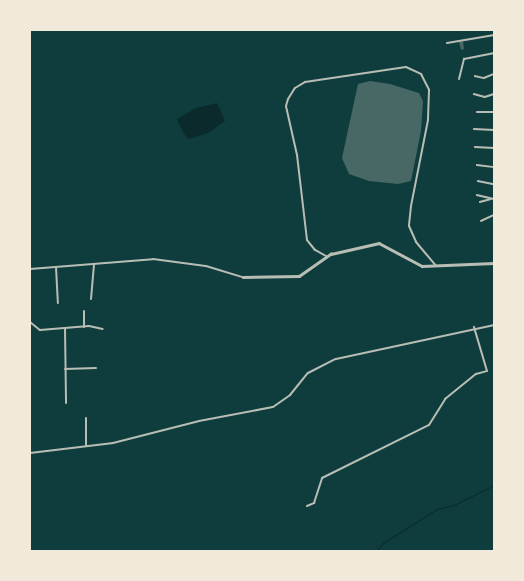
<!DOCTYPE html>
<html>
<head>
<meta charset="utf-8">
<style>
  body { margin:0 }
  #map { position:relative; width:524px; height:581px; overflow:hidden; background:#0f3d3e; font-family:Jost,sans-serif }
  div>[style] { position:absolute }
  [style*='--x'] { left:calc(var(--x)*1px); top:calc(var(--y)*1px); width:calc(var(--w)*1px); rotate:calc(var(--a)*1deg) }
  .water>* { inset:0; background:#0a2a2b }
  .stream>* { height:1px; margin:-0.5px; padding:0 0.5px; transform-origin:0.5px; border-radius:0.5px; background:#0a2a2b }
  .building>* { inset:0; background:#486865 }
  .pedestrian>* { height:1.5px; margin:-0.75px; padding:0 0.75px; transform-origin:0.75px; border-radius:0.75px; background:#b8beb3 }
  .minor>* { height:2px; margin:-1px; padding:0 1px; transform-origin:1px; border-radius:1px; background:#b8beb3 }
  .tertiary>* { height:2.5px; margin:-1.25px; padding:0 1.25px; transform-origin:1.25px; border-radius:1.25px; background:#b8beb3 }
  span { translate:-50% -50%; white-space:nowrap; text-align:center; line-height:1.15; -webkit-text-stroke:4px #f1e9da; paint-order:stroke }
  .frame { position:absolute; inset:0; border:31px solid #f1e9da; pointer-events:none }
</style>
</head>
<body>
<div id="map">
  <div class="water">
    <i style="clip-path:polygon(217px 103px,225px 121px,208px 133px,189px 139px,184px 134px,177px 119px,196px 108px)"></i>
  </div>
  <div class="stream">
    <i style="--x:376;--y:551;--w:11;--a:-49"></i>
    <i style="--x:383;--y:543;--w:64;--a:-32.2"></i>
    <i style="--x:437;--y:509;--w:17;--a:-13"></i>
    <i style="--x:454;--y:505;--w:45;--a:-26.6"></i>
  </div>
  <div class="building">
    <i style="clip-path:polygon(463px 41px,464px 49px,461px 50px,459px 42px)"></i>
    <i style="clip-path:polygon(370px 81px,390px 84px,419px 93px,423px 101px,421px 131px,411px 181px,398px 184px,369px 181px,349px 174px,342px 158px,358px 84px)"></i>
  </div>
  <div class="pedestrian">
    <i style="--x:475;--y:76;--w:9;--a:13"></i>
    <i style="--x:484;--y:78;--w:11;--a:-22"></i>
    <i style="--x:474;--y:94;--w:11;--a:15"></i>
    <i style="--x:485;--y:97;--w:9;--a:-18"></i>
    <i style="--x:477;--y:112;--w:17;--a:0"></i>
    <i style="--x:474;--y:129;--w:20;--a:3"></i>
    <i style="--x:475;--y:147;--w:19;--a:3"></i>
    <i style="--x:477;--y:165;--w:17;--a:7"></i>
    <i style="--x:478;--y:181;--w:16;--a:11"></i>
    <i style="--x:477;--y:195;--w:17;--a:13"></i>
    <i style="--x:480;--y:202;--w:11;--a:-15"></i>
    <i style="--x:481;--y:221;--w:14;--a:-25"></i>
  </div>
  <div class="minor">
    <i style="--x:447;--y:43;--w:48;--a:-9.7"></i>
    <i style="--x:459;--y:79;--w:21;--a:-76"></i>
    <i style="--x:464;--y:59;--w:31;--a:-11"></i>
    <i style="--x:326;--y:256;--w:13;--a:-151"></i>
    <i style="--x:315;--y:250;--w:13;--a:-129"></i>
    <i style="--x:307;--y:240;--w:86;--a:-96.7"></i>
    <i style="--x:297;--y:155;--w:50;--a:-102.7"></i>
    <i style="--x:286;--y:106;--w:7;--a:-74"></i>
    <i style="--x:288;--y:99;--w:13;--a:-58"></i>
    <i style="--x:295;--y:88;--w:12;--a:-31"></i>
    <i style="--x:305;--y:82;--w:102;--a:-8.4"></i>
    <i style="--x:406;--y:67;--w:17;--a:25"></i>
    <i style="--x:421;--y:74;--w:18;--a:63"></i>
    <i style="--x:429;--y:90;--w:30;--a:92"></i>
    <i style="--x:428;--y:120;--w:88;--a:101.2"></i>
    <i style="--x:411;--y:206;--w:20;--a:96"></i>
    <i style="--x:409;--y:226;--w:17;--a:66"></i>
    <i style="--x:416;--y:242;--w:30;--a:50"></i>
    <i style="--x:56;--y:267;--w:36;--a:87"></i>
    <i style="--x:30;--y:269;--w:123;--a:-4.6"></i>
    <i style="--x:153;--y:259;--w:53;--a:7.5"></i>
    <i style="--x:206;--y:266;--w:39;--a:17"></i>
    <i style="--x:91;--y:299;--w:35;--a:-85"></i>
    <i style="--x:84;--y:311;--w:16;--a:90"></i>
    <i style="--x:30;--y:322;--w:13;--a:39"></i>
    <i style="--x:40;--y:330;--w:49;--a:-4.7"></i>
    <i style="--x:89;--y:326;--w:14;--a:12"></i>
    <i style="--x:65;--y:328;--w:75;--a:89.2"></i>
    <i style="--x:65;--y:369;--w:31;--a:-2"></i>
    <i style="--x:86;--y:418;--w:28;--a:90"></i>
    <i style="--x:30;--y:453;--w:84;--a:-6.9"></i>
    <i style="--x:113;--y:443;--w:89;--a:-14.3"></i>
    <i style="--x:199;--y:421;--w:75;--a:-10.7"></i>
    <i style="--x:273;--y:407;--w:21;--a:-35"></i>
    <i style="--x:290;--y:395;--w:28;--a:-51"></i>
    <i style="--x:308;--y:373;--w:31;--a:-27"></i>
    <i style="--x:336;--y:359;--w:162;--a:-12.1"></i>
    <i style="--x:307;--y:506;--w:8;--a:-23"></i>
    <i style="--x:314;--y:503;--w:26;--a:-72"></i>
    <i style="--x:322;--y:478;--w:119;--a:-26.4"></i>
    <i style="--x:429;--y:425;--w:31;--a:-58"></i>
    <i style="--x:445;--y:399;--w:40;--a:-39"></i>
    <i style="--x:476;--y:374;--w:11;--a:-15"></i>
    <i style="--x:487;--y:371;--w:46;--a:-106.5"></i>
  </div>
  <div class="tertiary">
    <i style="--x:243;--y:277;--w:56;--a:-1"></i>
    <i style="--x:299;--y:276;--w:39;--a:-35"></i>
    <i style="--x:331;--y:254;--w:49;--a:-12.9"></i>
    <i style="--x:379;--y:243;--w:49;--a:28.1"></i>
    <i style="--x:422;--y:266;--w:72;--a:-2.4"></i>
  </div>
  <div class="frame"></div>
</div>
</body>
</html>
